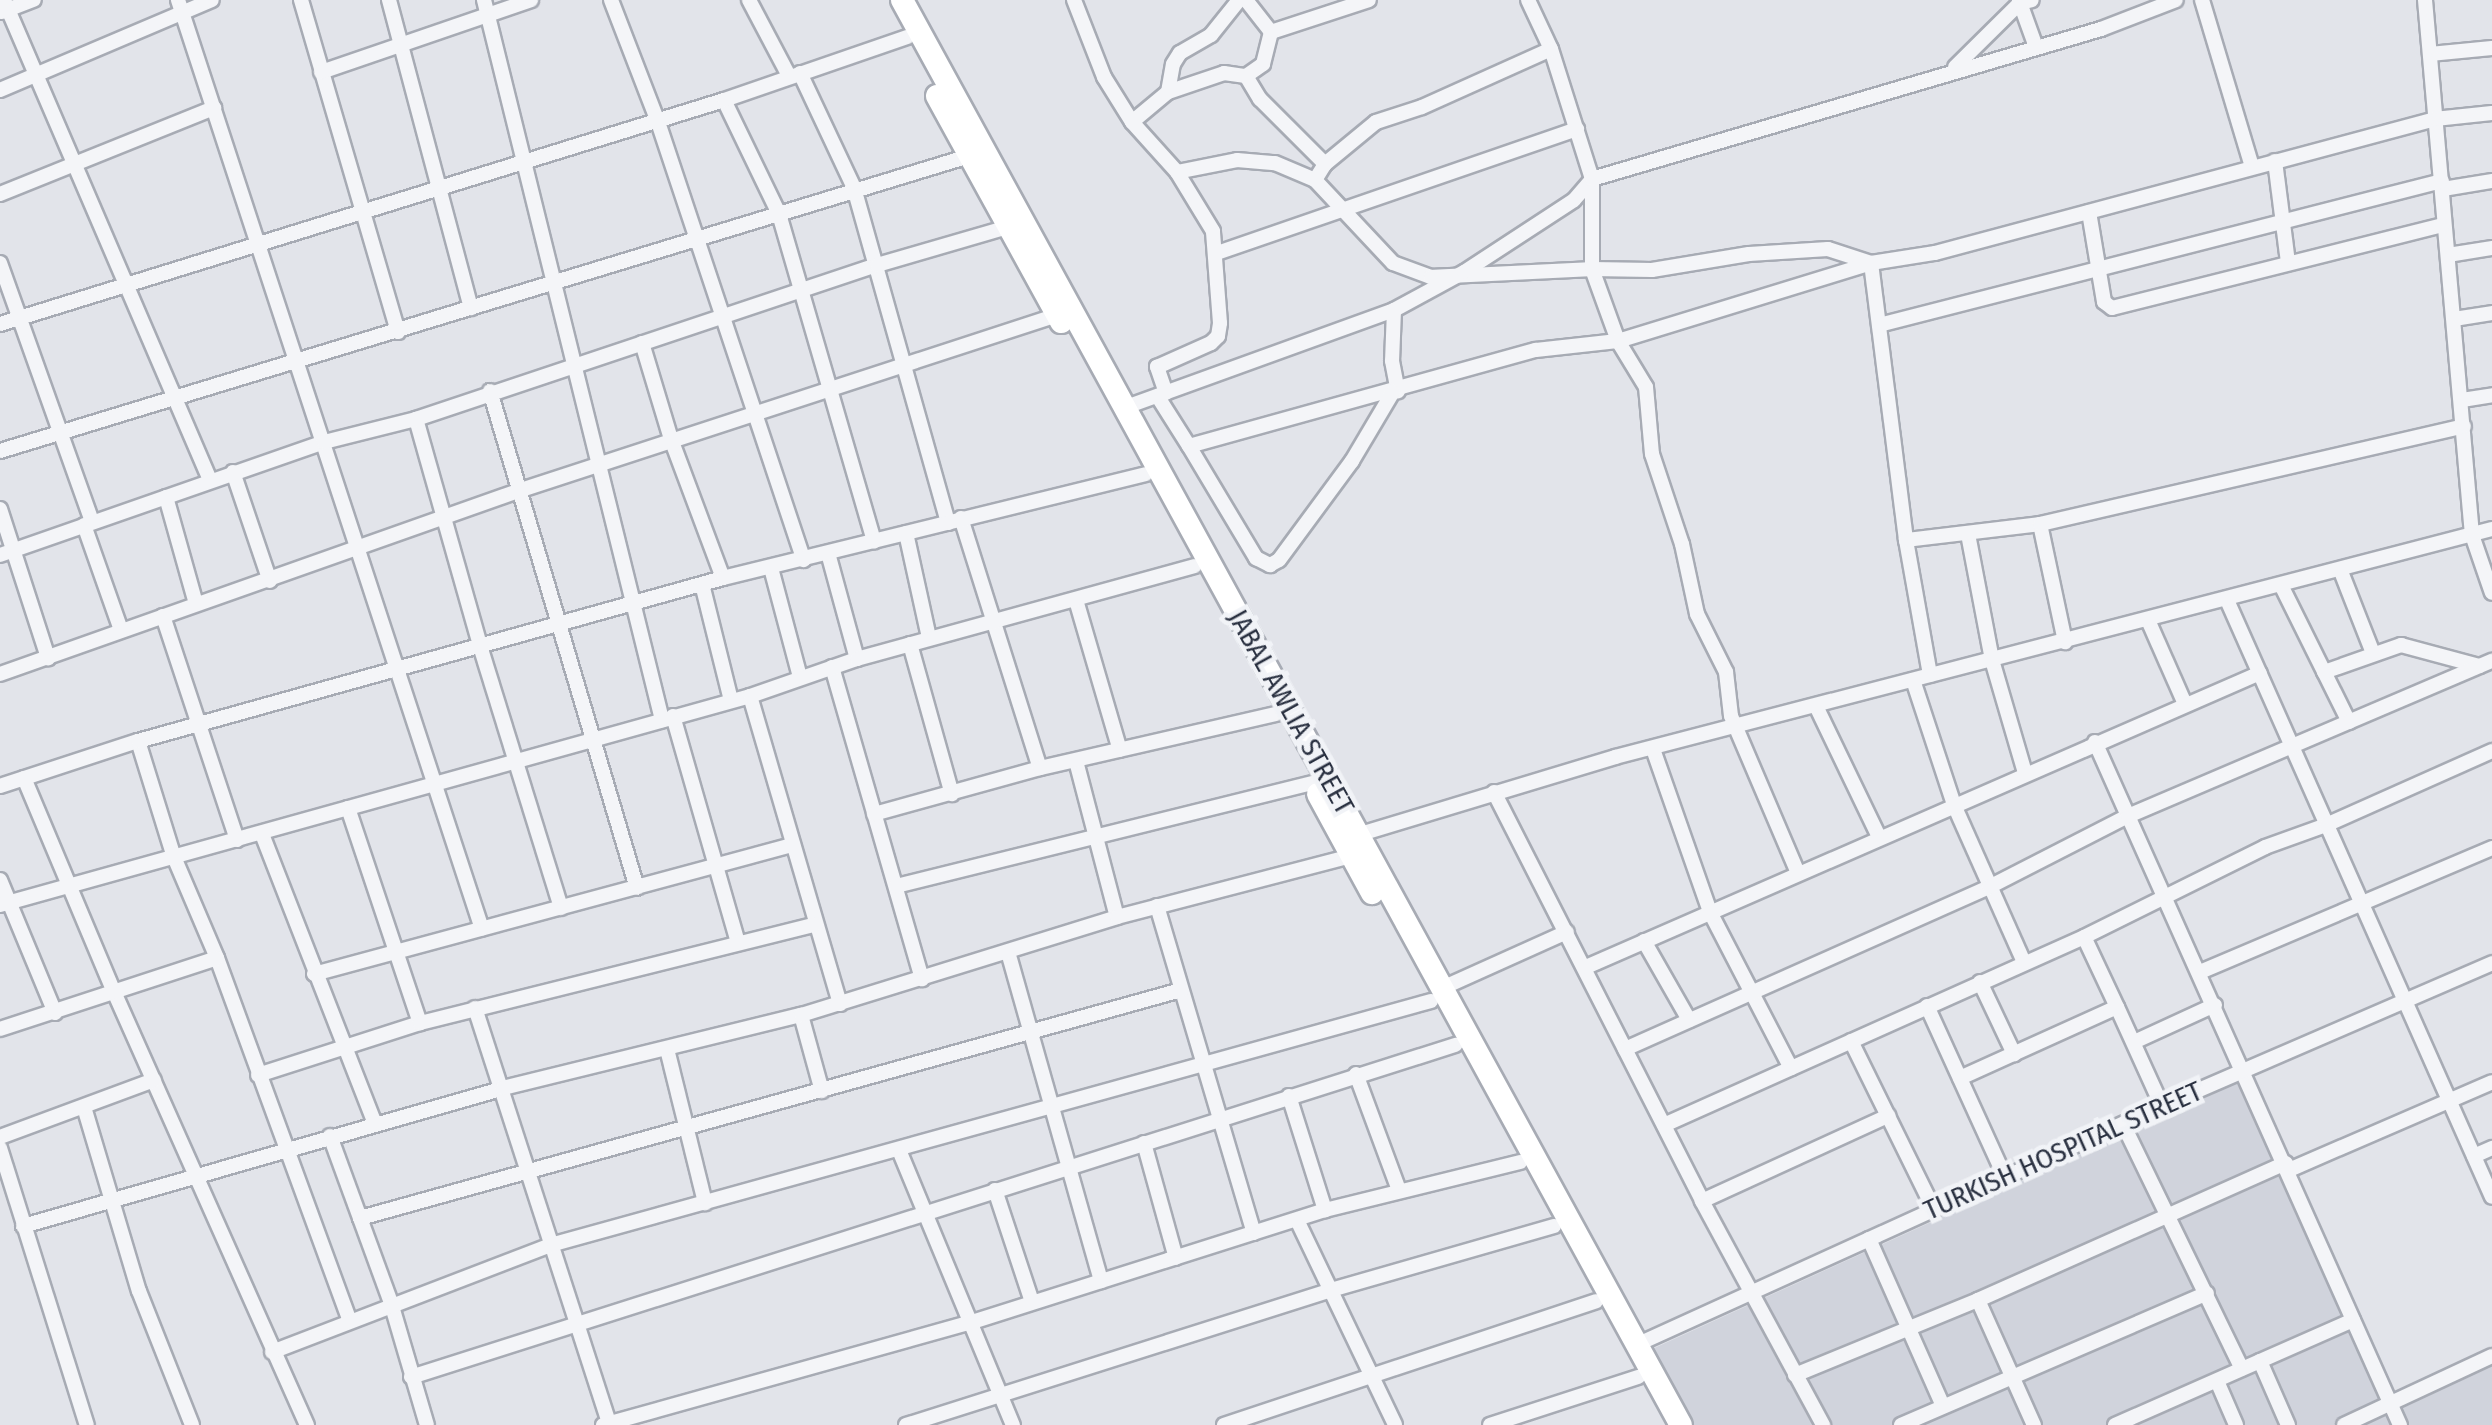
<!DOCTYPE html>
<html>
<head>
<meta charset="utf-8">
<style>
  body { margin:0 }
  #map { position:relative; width:2492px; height:1425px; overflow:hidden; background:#e2e4ea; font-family:"Fira Sans Condensed",sans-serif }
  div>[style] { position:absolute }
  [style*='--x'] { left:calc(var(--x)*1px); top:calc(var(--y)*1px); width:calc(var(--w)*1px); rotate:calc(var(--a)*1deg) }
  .built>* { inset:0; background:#d0d3dc }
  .roads { filter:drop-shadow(2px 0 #a7abb4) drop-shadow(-2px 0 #a7abb4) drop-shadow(0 2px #a7abb4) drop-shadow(0 -2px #a7abb4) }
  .street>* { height:14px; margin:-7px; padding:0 7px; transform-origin:7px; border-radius:7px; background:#f4f5f8 }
  .primary>* { height:22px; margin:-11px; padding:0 11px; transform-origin:11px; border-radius:11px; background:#fff }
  span { translate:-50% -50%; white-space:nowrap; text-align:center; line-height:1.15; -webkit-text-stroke:9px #f1f3f7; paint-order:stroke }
  .street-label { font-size:28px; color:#2a3141 }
</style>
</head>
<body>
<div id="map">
  <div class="built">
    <i style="clip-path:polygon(2243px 1080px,2396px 1398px,2492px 1355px,2492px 1425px,1691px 1425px,1650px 1350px)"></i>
  </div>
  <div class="roads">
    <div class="street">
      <i style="--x:4;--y:0;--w:522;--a:66.77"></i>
      <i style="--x:178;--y:0;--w:977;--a:71.88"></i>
      <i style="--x:301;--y:0;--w:346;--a:73.7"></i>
      <i style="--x:389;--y:0;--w:319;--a:75.1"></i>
      <i style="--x:484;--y:0;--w:742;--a:76.11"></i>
      <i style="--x:611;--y:0;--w:128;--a:68.9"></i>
      <i style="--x:657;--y:119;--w:465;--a:71.6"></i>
      <i style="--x:749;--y:0;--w:86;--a:62.2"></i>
      <i style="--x:1074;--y:0;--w:83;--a:68.7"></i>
      <i style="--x:1104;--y:77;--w:53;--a:58.1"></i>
      <i style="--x:1132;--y:122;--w:67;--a:48"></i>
      <i style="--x:1177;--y:172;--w:61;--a:-11.3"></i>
      <i style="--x:1237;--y:160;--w:38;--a:5"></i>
      <i style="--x:1275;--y:163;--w:43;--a:23"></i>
      <i style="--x:1315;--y:180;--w:114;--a:46.8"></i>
      <i style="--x:1393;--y:263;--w:40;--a:20.2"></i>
      <i style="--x:1431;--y:277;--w:161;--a:-2.8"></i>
      <i style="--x:1592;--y:269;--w:77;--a:70.1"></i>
      <i style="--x:1618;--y:341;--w:54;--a:58.7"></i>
      <i style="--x:1646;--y:387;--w:67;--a:84.9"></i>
      <i style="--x:1652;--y:454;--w:95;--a:71.6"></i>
      <i style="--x:1682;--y:544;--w:72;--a:77.9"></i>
      <i style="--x:1697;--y:614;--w:65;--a:63.4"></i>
      <i style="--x:1726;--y:672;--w:44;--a:83.5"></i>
      <i style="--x:1731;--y:716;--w:171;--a:66.9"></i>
      <i style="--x:1246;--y:0;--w:41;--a:52"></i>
      <i style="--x:1528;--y:0;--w:54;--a:64.9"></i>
      <i style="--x:1551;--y:49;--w:136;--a:72.5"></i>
      <i style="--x:1592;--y:179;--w:90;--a:90"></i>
      <i style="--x:1592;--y:269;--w:60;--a:1"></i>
      <i style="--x:1652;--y:270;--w:98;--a:-9.4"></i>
      <i style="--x:1749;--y:254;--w:79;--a:-3.6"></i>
      <i style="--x:1828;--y:249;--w:45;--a:18"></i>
      <i style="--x:1871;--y:263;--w:279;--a:82.8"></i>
      <i style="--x:1906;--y:540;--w:137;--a:79.9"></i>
      <i style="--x:2019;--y:0;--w:50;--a:70.1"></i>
      <i style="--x:2202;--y:0;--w:174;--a:73.3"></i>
      <i style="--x:2425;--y:0;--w:537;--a:84.98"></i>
      <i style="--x:2472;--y:535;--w:61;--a:71"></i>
      <i style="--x:2;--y:12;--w:34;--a:-21"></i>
      <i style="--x:2430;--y:54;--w:62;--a:-5.5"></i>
      <i style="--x:1955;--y:67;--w:91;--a:-44.6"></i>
      <i style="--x:2020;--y:3;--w:12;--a:-14"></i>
      <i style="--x:321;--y:72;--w:222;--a:-18.9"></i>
      <i style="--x:800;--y:73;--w:127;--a:64.8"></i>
      <i style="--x:854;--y:188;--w:348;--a:74.3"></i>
      <i style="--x:1246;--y:76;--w:21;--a:-35"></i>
      <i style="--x:1263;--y:64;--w:33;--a:-76"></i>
      <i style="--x:1271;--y:32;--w:103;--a:-18.1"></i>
      <i style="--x:0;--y:90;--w:230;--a:-23"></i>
      <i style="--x:1168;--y:92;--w:28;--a:-80"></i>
      <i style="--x:1173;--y:64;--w:13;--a:-58"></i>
      <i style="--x:1180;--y:53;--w:36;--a:-30"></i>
      <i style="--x:1211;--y:35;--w:45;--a:-51.3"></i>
      <i style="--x:724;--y:100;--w:127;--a:64.2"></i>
      <i style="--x:779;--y:214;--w:341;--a:73.8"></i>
      <i style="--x:1132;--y:122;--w:47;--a:-39.8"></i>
      <i style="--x:1168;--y:92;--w:59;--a:-18.7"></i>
      <i style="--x:1224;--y:73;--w:22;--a:8"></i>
      <i style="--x:1246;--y:76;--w:27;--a:59"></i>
      <i style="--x:1260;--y:99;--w:92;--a:45"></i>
      <i style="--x:2275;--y:161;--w:103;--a:82.7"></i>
      <i style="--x:1315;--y:180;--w:19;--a:-58"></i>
      <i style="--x:1325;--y:164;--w:66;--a:-39.5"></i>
      <i style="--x:1376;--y:122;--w:48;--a:-18.1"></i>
      <i style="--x:1422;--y:107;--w:141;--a:-24.2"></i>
      <i style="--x:2443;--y:189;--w:50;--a:-9.3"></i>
      <i style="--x:0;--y:194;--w:231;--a:-21.9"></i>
      <i style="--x:2089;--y:212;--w:91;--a:80.5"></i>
      <i style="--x:2104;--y:302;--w:10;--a:37"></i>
      <i style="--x:2112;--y:308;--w:341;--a:-14.1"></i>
      <i style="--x:1217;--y:253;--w:381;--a:-19"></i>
      <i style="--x:2448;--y:255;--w:45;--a:-9"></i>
      <i style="--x:0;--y:263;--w:275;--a:70.4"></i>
      <i style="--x:1394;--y:310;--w:51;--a:92.2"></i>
      <i style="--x:1392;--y:361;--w:31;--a:79"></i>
      <i style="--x:2454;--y:319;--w:38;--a:-9"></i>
      <i style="--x:0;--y:324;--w:758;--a:-17.19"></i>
      <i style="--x:724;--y:100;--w:194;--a:-19"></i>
      <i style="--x:1879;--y:325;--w:581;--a:-14.35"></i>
      <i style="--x:642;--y:343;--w:100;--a:73.2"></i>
      <i style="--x:671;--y:439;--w:148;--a:69.5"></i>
      <i style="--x:490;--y:391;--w:518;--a:73.52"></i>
      <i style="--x:1166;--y:393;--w:28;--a:-109"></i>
      <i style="--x:1157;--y:367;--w:59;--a:-24"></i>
      <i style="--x:1211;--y:343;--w:10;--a:-45"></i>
      <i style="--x:1218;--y:336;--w:13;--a:-81"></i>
      <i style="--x:1220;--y:323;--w:92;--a:-94.4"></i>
      <i style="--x:1213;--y:231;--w:69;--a:-121.4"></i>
      <i style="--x:1158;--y:397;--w:58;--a:57.7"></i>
      <i style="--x:1189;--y:446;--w:360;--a:-15.5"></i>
      <i style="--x:1536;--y:350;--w:82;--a:-6.3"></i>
      <i style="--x:1618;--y:341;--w:265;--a:-17.1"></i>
      <i style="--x:1871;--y:263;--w:65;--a:-8.9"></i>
      <i style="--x:1935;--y:253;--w:518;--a:-15"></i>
      <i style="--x:2435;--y:119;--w:57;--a:-6"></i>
      <i style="--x:2462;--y:400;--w:30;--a:-9"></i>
      <i style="--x:1126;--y:407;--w:285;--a:-19.9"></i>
      <i style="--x:1394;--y:310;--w:80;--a:-28.5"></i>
      <i style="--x:1464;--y:272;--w:131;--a:-33.2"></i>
      <i style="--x:1574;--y:200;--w:28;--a:-49"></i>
      <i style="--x:1592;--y:179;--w:531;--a:-16.42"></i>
      <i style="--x:2101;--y:29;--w:80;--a:-21.1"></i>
      <i style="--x:416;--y:419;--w:239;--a:74.2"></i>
      <i style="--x:481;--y:649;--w:271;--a:72.8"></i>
      <i style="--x:1189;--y:446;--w:131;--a:59.1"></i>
      <i style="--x:1256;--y:558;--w:16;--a:27"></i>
      <i style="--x:1270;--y:565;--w:10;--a:-29"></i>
      <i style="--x:1279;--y:560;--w:123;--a:-53.6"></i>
      <i style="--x:1352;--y:461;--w:80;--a:-59.3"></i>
      <i style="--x:0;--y:451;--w:1013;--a:-16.93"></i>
      <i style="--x:233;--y:472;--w:115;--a:71.3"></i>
      <i style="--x:166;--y:497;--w:111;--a:74.3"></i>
      <i style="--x:0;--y:509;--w:157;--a:72.1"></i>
      <i style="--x:961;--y:518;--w:262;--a:72.5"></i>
      <i style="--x:2040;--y:524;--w:121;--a:78"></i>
      <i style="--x:84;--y:525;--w:111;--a:70.6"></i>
      <i style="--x:906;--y:533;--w:107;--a:77.6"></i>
      <i style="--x:1968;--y:534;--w:128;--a:79.2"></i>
      <i style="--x:1992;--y:660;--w:118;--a:73.7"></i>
      <i style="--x:1906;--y:540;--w:135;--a:-6.8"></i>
      <i style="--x:2040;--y:524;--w:435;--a:-13"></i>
      <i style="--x:828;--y:553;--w:110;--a:74.7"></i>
      <i style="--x:0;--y:555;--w:343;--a:-19.2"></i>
      <i style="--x:324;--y:442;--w:95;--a:-14"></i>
      <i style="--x:416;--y:419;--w:486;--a:-18.5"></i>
      <i style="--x:877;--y:265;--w:136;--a:-16.2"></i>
      <i style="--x:771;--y:568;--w:113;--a:75.1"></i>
      <i style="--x:2340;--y:569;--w:90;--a:68.6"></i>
      <i style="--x:702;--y:584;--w:120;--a:76"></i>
      <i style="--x:2281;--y:585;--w:153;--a:63.6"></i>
      <i style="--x:1076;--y:600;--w:156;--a:73.7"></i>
      <i style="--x:2227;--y:600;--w:653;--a:66.06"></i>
      <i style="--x:163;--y:616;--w:236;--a:71.7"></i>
      <i style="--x:2148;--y:620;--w:92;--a:66.2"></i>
      <i style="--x:910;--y:644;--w:156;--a:74.4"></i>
      <i style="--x:832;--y:667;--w:325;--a:73.9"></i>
      <i style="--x:2324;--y:672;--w:82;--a:-19.3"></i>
      <i style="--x:2401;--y:645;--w:81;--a:15.1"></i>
      <i style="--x:0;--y:674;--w:549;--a:-19.46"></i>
      <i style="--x:518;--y:491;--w:567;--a:-18.08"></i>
      <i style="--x:1913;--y:680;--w:132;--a:71.8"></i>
      <i style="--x:1954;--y:805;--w:172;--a:66"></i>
      <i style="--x:750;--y:696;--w:321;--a:73.7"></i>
      <i style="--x:1816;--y:706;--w:145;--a:64.3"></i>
      <i style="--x:673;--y:716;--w:236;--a:74"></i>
      <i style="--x:138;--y:741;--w:121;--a:72.8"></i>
      <i style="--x:174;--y:857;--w:110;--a:66.9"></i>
      <i style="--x:217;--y:958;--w:384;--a:69.9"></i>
      <i style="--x:2095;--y:742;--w:748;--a:65.94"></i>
      <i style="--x:1653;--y:749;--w:173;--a:70.7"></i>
      <i style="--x:1710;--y:912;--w:176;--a:62.6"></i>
      <i style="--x:1076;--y:761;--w:161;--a:75.3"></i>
      <i style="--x:24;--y:778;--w:234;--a:67.2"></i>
      <i style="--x:115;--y:994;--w:472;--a:66"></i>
      <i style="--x:0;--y:786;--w:145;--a:-18.1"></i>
      <i style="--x:138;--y:741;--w:607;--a:-15.57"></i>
      <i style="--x:723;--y:578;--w:435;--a:-13.8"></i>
      <i style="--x:1494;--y:792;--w:459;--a:63"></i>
      <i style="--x:1702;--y:1201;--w:255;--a:61.6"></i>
      <i style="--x:348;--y:808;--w:227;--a:71.5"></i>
      <i style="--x:874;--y:814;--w:172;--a:-15.5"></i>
      <i style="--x:1040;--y:768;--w:242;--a:-12.9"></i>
      <i style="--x:262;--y:834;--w:311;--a:68.7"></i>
      <i style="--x:1354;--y:836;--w:273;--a:-16.8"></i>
      <i style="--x:1615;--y:757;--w:906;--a:-14.57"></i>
      <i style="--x:0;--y:880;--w:144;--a:67.5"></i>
      <i style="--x:896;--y:886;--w:429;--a:-13.9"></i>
      <i style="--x:0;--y:905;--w:779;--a:-15.57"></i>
      <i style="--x:750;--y:696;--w:113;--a:-19.1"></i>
      <i style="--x:857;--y:659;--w:350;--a:-15.4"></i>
      <i style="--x:1157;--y:906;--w:341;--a:73.5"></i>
      <i style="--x:1644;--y:941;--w:91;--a:60.3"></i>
      <i style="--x:1008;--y:952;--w:342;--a:74.2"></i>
      <i style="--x:1586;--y:967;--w:735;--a:-23.57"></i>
      <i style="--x:2200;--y:972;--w:317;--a:-23"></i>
      <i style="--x:314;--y:974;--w:495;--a:-15.1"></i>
      <i style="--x:1980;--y:982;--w:80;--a:64.7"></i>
      <i style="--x:1440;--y:989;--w:139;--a:-24.2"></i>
      <i style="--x:1927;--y:1006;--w:188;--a:65.5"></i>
      <i style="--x:2117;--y:1007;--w:109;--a:65.6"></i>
      <i style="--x:475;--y:1008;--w:438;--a:72.1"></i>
      <i style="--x:801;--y:1015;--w:79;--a:74.6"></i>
      <i style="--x:0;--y:1029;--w:228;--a:-18.1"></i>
      <i style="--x:1851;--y:1041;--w:188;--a:63.8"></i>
      <i style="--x:2134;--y:1042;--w:89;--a:-24.6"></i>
      <i style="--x:667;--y:1049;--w:159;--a:76.1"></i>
      <i style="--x:1625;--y:1049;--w:398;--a:-24"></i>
      <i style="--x:1989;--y:887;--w:156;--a:-27.1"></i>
      <i style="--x:2128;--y:816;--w:396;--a:-23.1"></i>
      <i style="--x:1356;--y:1074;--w:124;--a:69.7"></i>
      <i style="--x:258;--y:1075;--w:170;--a:-17.8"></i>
      <i style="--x:420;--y:1023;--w:408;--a:-14"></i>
      <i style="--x:1960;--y:1078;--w:172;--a:-24.3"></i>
      <i style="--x:2117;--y:1007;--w:77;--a:-115.2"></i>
      <i style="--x:1289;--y:1096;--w:120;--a:72.5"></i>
      <i style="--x:84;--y:1107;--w:192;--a:73.4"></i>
      <i style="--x:139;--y:1291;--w:144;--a:68.4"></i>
      <i style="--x:2123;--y:1124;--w:272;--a:64.1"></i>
      <i style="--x:1664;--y:1125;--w:460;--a:-24.1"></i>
      <i style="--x:2084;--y:937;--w:202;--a:-26.4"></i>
      <i style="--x:2265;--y:847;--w:65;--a:-19.8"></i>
      <i style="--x:2326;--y:825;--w:182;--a:-24"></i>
      <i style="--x:330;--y:1136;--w:178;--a:69.9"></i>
      <i style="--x:391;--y:1303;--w:127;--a:73.6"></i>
      <i style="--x:0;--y:1137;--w:164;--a:-20.3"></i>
      <i style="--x:1144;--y:1143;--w:119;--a:74.5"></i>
      <i style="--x:0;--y:1148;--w:290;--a:72.6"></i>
      <i style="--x:899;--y:1150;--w:298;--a:67.5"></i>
      <i style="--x:2474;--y:1156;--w:20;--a:-24"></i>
      <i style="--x:2289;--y:1170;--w:221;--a:-23.4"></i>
      <i style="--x:995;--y:1190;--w:118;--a:71.7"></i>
      <i style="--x:1702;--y:1201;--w:205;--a:-24.6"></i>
      <i style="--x:360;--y:1218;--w:852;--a:-15.52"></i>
      <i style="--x:1297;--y:1220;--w:227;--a:64.4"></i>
      <i style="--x:23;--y:1226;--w:499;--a:-16"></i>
      <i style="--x:503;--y:1088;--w:307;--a:-13.8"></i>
      <i style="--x:801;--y:1015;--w:331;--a:-17.2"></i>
      <i style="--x:1117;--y:917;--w:243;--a:-14.6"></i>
      <i style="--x:1869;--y:1239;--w:183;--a:66.1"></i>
      <i style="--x:1978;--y:1300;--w:137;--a:65.9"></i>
      <i style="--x:1636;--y:1345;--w:578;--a:-24.44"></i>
      <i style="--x:2162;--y:1106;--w:360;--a:-23.4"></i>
      <i style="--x:272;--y:1352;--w:302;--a:-21"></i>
      <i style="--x:554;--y:1244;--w:910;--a:-15.49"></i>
      <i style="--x:2260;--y:1361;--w:70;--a:66.4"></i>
      <i style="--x:1795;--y:1375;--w:198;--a:-22.3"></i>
      <i style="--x:1978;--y:1300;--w:337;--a:-24"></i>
      <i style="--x:411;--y:1377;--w:1096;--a:-17.64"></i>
      <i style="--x:2217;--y:1381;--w:48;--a:66.6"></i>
      <i style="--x:603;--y:1425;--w:380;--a:-15.6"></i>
      <i style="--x:969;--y:1323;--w:374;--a:-17.6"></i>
      <i style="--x:1325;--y:1210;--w:201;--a:-13.8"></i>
      <i style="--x:906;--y:1425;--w:446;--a:-17.6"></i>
      <i style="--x:1331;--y:1290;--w:232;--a:-16"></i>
      <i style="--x:1224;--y:1425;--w:392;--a:-18.4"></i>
      <i style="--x:1490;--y:1425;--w:156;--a:-18"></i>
      <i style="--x:1901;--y:1425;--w:333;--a:-23.3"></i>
      <i style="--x:2115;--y:1425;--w:260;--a:-23.8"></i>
      <i style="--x:2344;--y:1425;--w:163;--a:-25"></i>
    </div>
    <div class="primary">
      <i style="--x:902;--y:0;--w:1624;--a:61.34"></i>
      <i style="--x:937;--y:96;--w:258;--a:61.2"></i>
      <i style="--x:1318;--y:794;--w:113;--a:61.4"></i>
    </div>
  </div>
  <div class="street-label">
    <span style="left:1291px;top:712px;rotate:61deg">JABAL AWLIA STREET</span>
    <span style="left:2063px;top:1151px;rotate:-24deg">TURKISH HOSPITAL STREET</span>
  </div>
</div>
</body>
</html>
